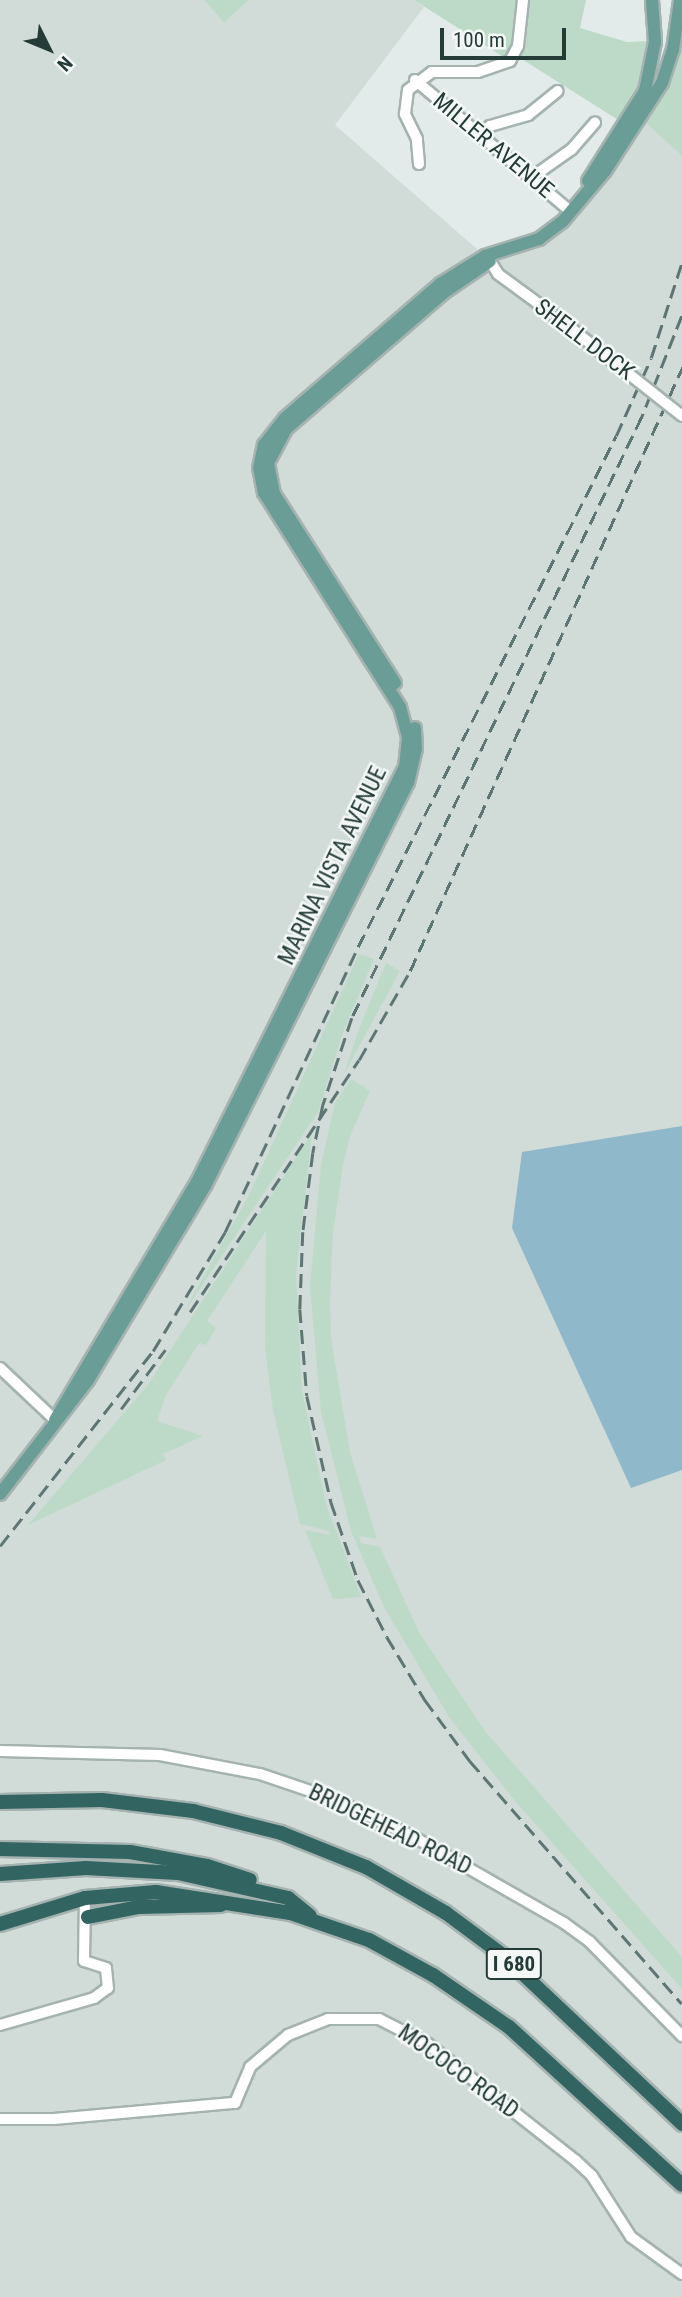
<!DOCTYPE html>
<html>
<head>
<meta charset="utf-8">
<style>
  body { margin:0 }
  #map { position:relative; width:682px; height:2297px; overflow:hidden; background:#e2ebe9; font-family:"Roboto Condensed",sans-serif }
  div>[style] { position:absolute }
  [style*='--x'] { left:calc(var(--x)*1px); top:calc(var(--y)*1px); width:calc(var(--w)*1px); rotate:calc(var(--a)*1deg) }
  .built>* { inset:0; background:#d1dbd8 }
  .green>* { inset:0; background:#bddac9 }
  .water>* { inset:0; background:#8fb9cb }
  .roads { filter:drop-shadow(2px 0 #a5b3b0) drop-shadow(-2px 0 #a5b3b0) drop-shadow(0 2px #a5b3b0) drop-shadow(0 -2px #a5b3b0) }
  .minor>* { height:10px; margin:-5px; padding:0 5px; transform-origin:5px; border-radius:5px; background:#fff }
  .major>* { height:12px; margin:-6px; padding:0 6px; transform-origin:6px; border-radius:6px; background:#6b9d97 }
  .highway>* { height:14px; margin:-7px; padding:0 7px; transform-origin:7px; border-radius:7px; background:#326462 }
  .rail>* { height:2.5px; margin-top:-1.25px; transform-origin:0; background:repeating-linear-gradient(90deg,#5e7673 0 14px,transparent 0 21px) }
  .bridges { filter:drop-shadow(2px 0 #a5b3b0) drop-shadow(-2px 0 #a5b3b0) drop-shadow(0 2px #a5b3b0) drop-shadow(0 -2px #a5b3b0) }
  .minor-bridge>* { height:10px; margin:-5px; padding:0 5px; transform-origin:5px; border-radius:5px; background:#fff }
  span { translate:-50% -50%; white-space:nowrap; text-align:center; line-height:1.15; -webkit-text-stroke:5px #f3f8f6; paint-order:stroke }
  .shield-label span { padding:2px 5px; background:#f3f8f6; border:2px solid; border-radius:5px; -webkit-text-stroke-width:0 }
  .shield-label { font-size:21px; color:#243b38; font-weight:700 }
  .street-label { font-size:23px; color:#243b38 }
  .north { position:absolute; left:14px; top:14px; width:70px; height:70px; -webkit-text-stroke:5px #f3f8f6; paint-order:stroke; rotate:133deg; font-size:19px; font-weight:700; line-height:28px; text-align:center; color:#243b38 }
  .north::after { content:''; display:block; margin:auto; width:24px; height:32px; background:#243b38; clip-path:polygon(50% 0,100% 100%,50% 72%,0 100%) }
  .scale { position:absolute; left:440px; top:28px; width:126px; height:32px; box-sizing:border-box; border:4px solid #243b38; border-top:0; padding-left:9px; font-size:21px; line-height:24px; white-space:nowrap; color:#243b38; -webkit-text-stroke:5px #f3f8f6; paint-order:stroke }
</style>
</head>
<body>
<div id="map">
  <div class="built">
    <i style="clip-path:polygon(0 0,204px 0,224px 23px,249px 0,414px 0,424px 7px,335px 125px,485px 256px,440px 284px,285px 418px,261px 455px,264px 493px,400px 707px,408px 737px,405px 767px,197px 1182px,57px 1418px,124px 1325px,205px 1186px,413px 768px,416px 732px,406px 701px,274px 494px,268px 463px,275px 444px,287px 428px,457px 282px,496px 255px,553px 230px,584px 198px,641px 118px,682px 156px,682px 2297px,0 2297px)"></i>
  </div>
  <div class="green">
    <i style="clip-path:polygon(204px 0,249px 0,224px 23px)"></i>
    <i style="clip-path:polygon(414px 0,521px 0,513px 53px,505px 58px)"></i>
    <i style="clip-path:polygon(527px 0,586px 0,580px 28px,627px 42px,649px 41px,654px 58px,626px 125px,517px 56px)"></i>
    <i style="clip-path:polygon(682px 25px,682px 156px,646px 123px,664px 90px)"></i>
    <i style="clip-path:polygon(359px 954px,374px 959px,343px 1032px,318px 1112px,181px 1317px,249px 1195px)"></i>
    <i style="clip-path:polygon(386px 963px,400px 971px,344px 1074px,359px 1029px)"></i>
    <i style="clip-path:polygon(351px 1079px,370px 1091px,350px 1136px,343px 1165px,333px 1232px,330px 1301px,331px 1338px,350px 1452px,377px 1539px,359px 1536px,361px 1543px,380px 1547px,419px 1632px,485px 1731px,682px 1957px,682px 1989px,515px 1801px,449px 1717px,384px 1607px,351px 1531px,321px 1412px,310px 1287px,321px 1165px,335px 1103px)"></i>
    <i style="clip-path:polygon(312px 1133px,296px 1275px,302px 1391px,326px 1504px,361px 1597px,333px 1599px,305px 1530px,330px 1535px,329px 1531px,300px 1524px,273px 1410px,265px 1348px,266px 1231px,207px 1321px,216px 1328px,206px 1345px,199px 1343px,166px 1395px,157px 1421px,203px 1436px,163px 1454px,166px 1460px,28px 1525px,147px 1386px)"></i>
  </div>
  <div class="water">
    <i style="clip-path:polygon(682px 1126px,682px 1470px,631px 1488px,512px 1228px,522px 1152px)"></i>
  </div>
  <div class="roads">
    <div class="minor">
      <i style="--x:415;--y:80;--w:204;--a:40.2"></i>
      <i style="--x:480;--y:136;--w:14;--a:-45"></i>
      <i style="--x:490;--y:126;--w:40;--a:-16"></i>
      <i style="--x:528;--y:115;--w:38;--a:-39"></i>
      <i style="--x:419;--y:164;--w:25;--a:-95"></i>
      <i style="--x:417;--y:139;--w:28;--a:-116"></i>
      <i style="--x:405;--y:114;--w:24;--a:-83"></i>
      <i style="--x:408;--y:90;--w:30;--a:-37"></i>
      <i style="--x:432;--y:72;--w:46;--a:0"></i>
      <i style="--x:478;--y:72;--w:34;--a:-19"></i>
      <i style="--x:510;--y:61;--w:17;--a:-62"></i>
      <i style="--x:518;--y:46;--w:46;--a:-83.8"></i>
      <i style="--x:531;--y:178;--w:50;--a:-35.3"></i>
      <i style="--x:572;--y:149;--w:35;--a:-49"></i>
      <i style="--x:490;--y:261;--w:15;--a:58"></i>
      <i style="--x:498;--y:274;--w:74;--a:36.3"></i>
      <i style="--x:0;--y:1368;--w:76;--a:43.4"></i>
      <i style="--x:0;--y:1751;--w:160;--a:1.4"></i>
      <i style="--x:160;--y:1755;--w:102;--a:10.8"></i>
      <i style="--x:260;--y:1774;--w:75;--a:18.7"></i>
      <i style="--x:331;--y:1798;--w:92;--a:25.2"></i>
      <i style="--x:414;--y:1837;--w:173;--a:29.8"></i>
      <i style="--x:564;--y:1923;--w:32;--a:36"></i>
      <i style="--x:590;--y:1942;--w:132;--a:45.6"></i>
      <i style="--x:0;--y:2025;--w:98;--a:-16"></i>
      <i style="--x:94;--y:1998;--w:17;--a:-36"></i>
      <i style="--x:108;--y:1988;--w:20;--a:-96"></i>
      <i style="--x:106;--y:1968;--w:23;--a:-162"></i>
      <i style="--x:84;--y:1961;--w:63;--a:-89.1"></i>
      <i style="--x:0;--y:2119;--w:54;--a:0"></i>
      <i style="--x:54;--y:2119;--w:182;--a:-5.1"></i>
      <i style="--x:235;--y:2103;--w:39;--a:-67"></i>
      <i style="--x:250;--y:2067;--w:50;--a:-40.1"></i>
      <i style="--x:288;--y:2035;--w:43;--a:-21.8"></i>
      <i style="--x:328;--y:2019;--w:51;--a:0"></i>
      <i style="--x:379;--y:2019;--w:55;--a:27"></i>
      <i style="--x:428;--y:2044;--w:187;--a:38.3"></i>
      <i style="--x:575;--y:2160;--w:23;--a:43"></i>
      <i style="--x:592;--y:2176;--w:72;--a:57.4"></i>
      <i style="--x:631;--y:2237;--w:63;--a:36"></i>
    </div>
    <div class="major">
      <i style="--x:588;--y:181;--w:107;--a:-57.7"></i>
      <i style="--x:645;--y:91;--w:50;--a:-78.5"></i>
      <i style="--x:655;--y:42;--w:42;--a:-94.1"></i>
      <i style="--x:395;--y:683;--w:224;--a:-122.6"></i>
      <i style="--x:274;--y:494;--w:32;--a:-101"></i>
      <i style="--x:268;--y:463;--w:40;--a:-62"></i>
      <i style="--x:287;--y:428;--w:205;--a:-40.8"></i>
      <i style="--x:442;--y:294;--w:58;--a:-34.5"></i>
      <i style="--x:55;--y:1420;--w:277;--a:-59.2"></i>
      <i style="--x:197;--y:1182;--w:464;--a:-63.4"></i>
      <i style="--x:405;--y:767;--w:30;--a:-84"></i>
      <i style="--x:408;--y:737;--w:31;--a:-105"></i>
      <i style="--x:400;--y:707;--w:254;--a:-122.4"></i>
      <i style="--x:264;--y:493;--w:25;--a:-101"></i>
      <i style="--x:259;--y:468;--w:24;--a:-78"></i>
      <i style="--x:264;--y:445;--w:34;--a:-52"></i>
      <i style="--x:285;--y:418;--w:205;--a:-40.8"></i>
      <i style="--x:440;--y:284;--w:53;--a:-31.9"></i>
      <i style="--x:485;--y:256;--w:57;--a:-17.5"></i>
      <i style="--x:539;--y:239;--w:30;--a:-37"></i>
      <i style="--x:563;--y:221;--w:65;--a:-50"></i>
      <i style="--x:605;--y:171;--w:105;--a:-57.1"></i>
      <i style="--x:662;--y:83;--w:35;--a:-72"></i>
      <i style="--x:673;--y:50;--w:50;--a:-82"></i>
      <i style="--x:0;--y:1494;--w:144;--a:-52.3"></i>
      <i style="--x:88;--y:1380;--w:227;--a:-58.9"></i>
      <i style="--x:205;--y:1186;--w:451;--a:-63.3"></i>
      <i style="--x:408;--y:783;--w:35;--a:-77"></i>
      <i style="--x:416;--y:749;--w:21;--a:-93"></i>
    </div>
    <div class="highway">
      <i style="--x:0;--y:1802;--w:102;--a:-1.1"></i>
      <i style="--x:102;--y:1800;--w:92;--a:6.9"></i>
      <i style="--x:193;--y:1811;--w:91;--a:14"></i>
      <i style="--x:281;--y:1833;--w:92;--a:21.8"></i>
      <i style="--x:366;--y:1867;--w:92;--a:29.9"></i>
      <i style="--x:446;--y:1913;--w:72;--a:36.6"></i>
      <i style="--x:504;--y:1956;--w:245;--a:43.3"></i>
      <i style="--x:0;--y:1849;--w:130;--a:1.3"></i>
      <i style="--x:130;--y:1852;--w:78;--a:10.3"></i>
      <i style="--x:207;--y:1866;--w:45;--a:18"></i>
      <i style="--x:0;--y:1874;--w:86;--a:-4"></i>
      <i style="--x:86;--y:1868;--w:92;--a:3.1"></i>
      <i style="--x:178;--y:1873;--w:113;--a:12.8"></i>
      <i style="--x:288;--y:1898;--w:28;--a:39"></i>
      <i style="--x:88;--y:1917;--w:52;--a:-11.1"></i>
      <i style="--x:139;--y:1907;--w:82;--a:-1.4"></i>
      <i style="--x:0;--y:1924;--w:89;--a:-17"></i>
      <i style="--x:85;--y:1898;--w:71;--a:-4.8"></i>
      <i style="--x:156;--y:1892;--w:136;--a:8.9"></i>
      <i style="--x:290;--y:1913;--w:83;--a:18.9"></i>
      <i style="--x:369;--y:1940;--w:73;--a:28.7"></i>
      <i style="--x:433;--y:1975;--w:92;--a:34.4"></i>
      <i style="--x:509;--y:2027;--w:234;--a:42.4"></i>
    </div>
  </div>
  <div class="rail">
    <i style="--x:682;--y:316;--w:109;--a:111.6"></i>
    <i style="--x:642;--y:417;--w:667;--a:115.76"></i>
    <i style="--x:352;--y:1018;--w:92;--a:108.4"></i>
    <i style="--x:323;--y:1105;--w:49;--a:101.8"></i>
    <i style="--x:313;--y:1153;--w:80;--a:97.2"></i>
    <i style="--x:303;--y:1232;--w:77;--a:92.2"></i>
    <i style="--x:300;--y:1309;--w:87;--a:85.4"></i>
    <i style="--x:307;--y:1396;--w:109;--a:77.2"></i>
    <i style="--x:331;--y:1502;--w:83;--a:70.9"></i>
    <i style="--x:358;--y:1580;--w:64;--a:63"></i>
    <i style="--x:387;--y:1637;--w:74;--a:58.9"></i>
    <i style="--x:425;--y:1700;--w:76;--a:53.6"></i>
    <i style="--x:470;--y:1761;--w:322;--a:48.9"></i>
    <i style="--x:190;--y:1312;--w:303;--a:-56.2"></i>
    <i style="--x:359;--y:1060;--w:103;--a:-60.2"></i>
    <i style="--x:410;--y:971;--w:662;--a:-65.72"></i>
    <i style="--x:121;--y:1409;--w:74;--a:-53.3"></i>
    <i style="--x:0;--y:1546;--w:248;--a:-51.9"></i>
    <i style="--x:153;--y:1351;--w:139;--a:-58.8"></i>
    <i style="--x:225;--y:1232;--w:315;--a:-65"></i>
    <i style="--x:358;--y:947;--w:572;--a:-63.21"></i>
    <i style="--x:616;--y:436;--w:85;--a:-65.8"></i>
    <i style="--x:651;--y:358;--w:101;--a:-72.1"></i>
  </div>
  <div class="bridges">
    <div class="minor-bridge">
      <i style="--x:558;--y:318;--w:158;--a:38.3"></i>
    </div>
  </div>
  <div class="shield-label">
    <span style="left:514px;top:1964px">I 680</span>
  </div>
  <div class="street-label">
    <span style="left:493px;top:146px;rotate:40deg">MILLER AVENUE</span>
    <span style="left:584px;top:340px;rotate:37deg">SHELL DOCK</span>
    <span style="left:333px;top:866px;rotate:-64deg">MARINA VISTA AVENUE</span>
    <span style="left:390px;top:1830px;rotate:26deg">BRIDGEHEAD ROAD</span>
    <span style="left:458px;top:2072px;rotate:36deg">MOCOCO ROAD</span>
  </div>
  <div class="north">N</div>
  <div class="scale">100 m</div>
</div>
</body>
</html>
